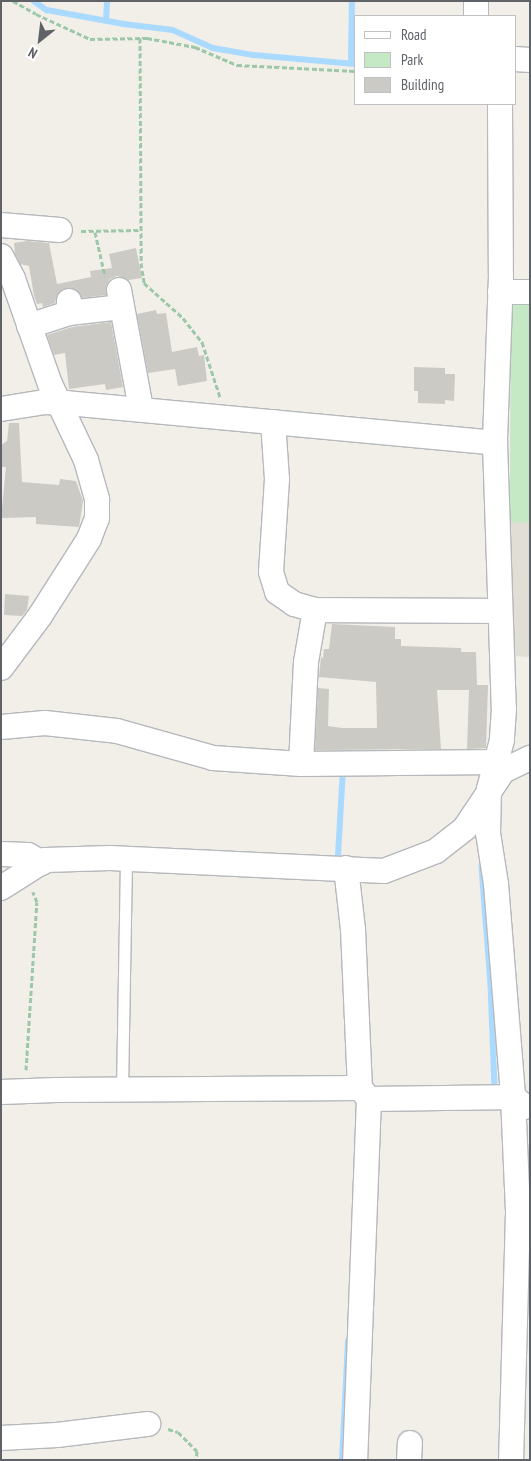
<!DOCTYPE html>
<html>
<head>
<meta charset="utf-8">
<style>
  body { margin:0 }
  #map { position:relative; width:531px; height:1461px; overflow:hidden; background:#f1efe8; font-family:"PT Sans Narrow",sans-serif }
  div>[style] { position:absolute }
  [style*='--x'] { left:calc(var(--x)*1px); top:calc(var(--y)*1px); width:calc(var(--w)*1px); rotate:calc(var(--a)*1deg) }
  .education>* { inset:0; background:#e1ded6 }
  .green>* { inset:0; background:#c5e8c5 }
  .stream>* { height:5.5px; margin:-2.75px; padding:0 2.75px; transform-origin:2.75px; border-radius:2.75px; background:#aadaff }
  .building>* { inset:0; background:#cccac5 }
  .path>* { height:3px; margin-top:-1.5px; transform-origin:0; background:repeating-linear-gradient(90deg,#9cc7a9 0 5px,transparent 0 7.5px) }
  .roads { filter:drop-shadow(1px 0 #b5b8bc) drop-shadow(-1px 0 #b5b8bc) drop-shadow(0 1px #b5b8bc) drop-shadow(0 -1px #b5b8bc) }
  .service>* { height:11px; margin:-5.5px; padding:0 5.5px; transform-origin:5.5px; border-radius:5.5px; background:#fff }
  .minor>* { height:24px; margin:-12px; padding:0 12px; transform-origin:12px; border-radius:12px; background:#fff }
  span { translate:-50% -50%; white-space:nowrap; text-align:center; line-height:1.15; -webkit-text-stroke:5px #fff; paint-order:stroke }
  .frame { position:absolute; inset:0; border:2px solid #5f6368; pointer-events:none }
  .legend { position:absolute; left:354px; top:15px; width:162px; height:90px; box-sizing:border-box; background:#fff; border:1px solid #bfc1c3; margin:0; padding:6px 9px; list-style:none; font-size:15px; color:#5f6368 }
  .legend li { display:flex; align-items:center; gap:10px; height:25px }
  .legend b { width:25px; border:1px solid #bfc1c3 }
  .north { position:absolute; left:15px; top:15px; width:50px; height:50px; -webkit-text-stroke:4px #fff; paint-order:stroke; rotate:209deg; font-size:14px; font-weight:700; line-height:20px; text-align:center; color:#5f6368 }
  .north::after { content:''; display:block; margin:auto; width:18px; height:22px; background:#5f6368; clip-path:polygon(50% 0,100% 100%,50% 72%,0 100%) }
</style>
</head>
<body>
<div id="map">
  <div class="education">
    <i style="clip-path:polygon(530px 299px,530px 657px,513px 656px,510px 522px,511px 305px)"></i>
  </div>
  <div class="green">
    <i style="clip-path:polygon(515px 299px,530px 299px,530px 523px,510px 522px,511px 305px)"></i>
  </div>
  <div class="stream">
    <i style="--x:34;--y:1;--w:16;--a:35"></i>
    <i style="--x:47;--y:10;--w:78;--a:10.3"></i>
    <i style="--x:124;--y:24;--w:49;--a:7"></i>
    <i style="--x:173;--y:30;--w:44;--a:24.2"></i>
    <i style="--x:213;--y:48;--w:41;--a:9.9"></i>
    <i style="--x:253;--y:55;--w:102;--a:5"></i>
    <i style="--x:106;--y:21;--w:20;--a:-87"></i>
    <i style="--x:351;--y:64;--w:63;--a:-89.1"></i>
    <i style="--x:338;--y:856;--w:87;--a:-86.7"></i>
    <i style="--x:482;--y:867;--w:117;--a:85.6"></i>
    <i style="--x:491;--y:984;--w:102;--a:87.8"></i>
    <i style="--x:342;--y:1460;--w:119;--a:-87.1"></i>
  </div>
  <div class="building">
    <i style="clip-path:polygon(27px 241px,49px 243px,57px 284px,91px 277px,90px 271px,112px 268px,109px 254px,136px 248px,142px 278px,129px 280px,117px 276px,110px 279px,106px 286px,106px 295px,82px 298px,75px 289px,63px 289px,57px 295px,55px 303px,43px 307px,42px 303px,37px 304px,34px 296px,29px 266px,20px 264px,15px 254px,14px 243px)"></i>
    <i style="clip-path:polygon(156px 310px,157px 314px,166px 313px,172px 352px,197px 347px,199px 356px,204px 355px,207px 381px,178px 386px,175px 369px,148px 373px,137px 314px)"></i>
    <i style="clip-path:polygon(111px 322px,123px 387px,106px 390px,105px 384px,69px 389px,65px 353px,54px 355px,47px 335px,72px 327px)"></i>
    <i style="clip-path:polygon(414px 367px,445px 368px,445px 374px,455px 374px,454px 401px,445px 400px,445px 404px,418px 403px,418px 391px,414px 391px)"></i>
    <i style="clip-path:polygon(9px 423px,19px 423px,22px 482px,59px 485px,60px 479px,76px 481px,83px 501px,79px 527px,36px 524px,36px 517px,1px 518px,6px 467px,1px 467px,1px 445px,7px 441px)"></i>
    <i style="clip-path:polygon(5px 594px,29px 596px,27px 610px,22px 616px,4px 615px)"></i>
    <i style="clip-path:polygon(332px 624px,395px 627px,395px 639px,401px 639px,401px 646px,461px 648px,461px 652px,476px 652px,477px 685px,488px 685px,486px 748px,467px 749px,469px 690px,437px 690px,441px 749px,315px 750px,318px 688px,329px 689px,328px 726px,342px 728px,377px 728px,376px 682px,319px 677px,321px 657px,323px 658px,324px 649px,329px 649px)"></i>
  </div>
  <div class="path">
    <i style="--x:13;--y:1;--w:26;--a:29"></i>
    <i style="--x:36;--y:14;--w:60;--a:24.8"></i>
    <i style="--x:90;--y:39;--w:57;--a:-1"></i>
    <i style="--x:147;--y:38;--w:49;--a:10.6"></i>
    <i style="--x:195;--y:47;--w:46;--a:23.2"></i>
    <i style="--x:237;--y:65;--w:118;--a:2.9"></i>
    <i style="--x:140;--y:38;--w:225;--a:89.7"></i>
    <i style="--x:141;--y:263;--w:20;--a:81"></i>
    <i style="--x:144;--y:283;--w:52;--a:41.9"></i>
    <i style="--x:183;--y:318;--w:31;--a:52"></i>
    <i style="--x:202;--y:342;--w:58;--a:71.9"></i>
    <i style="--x:81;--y:231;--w:60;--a:-1"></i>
    <i style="--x:95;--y:232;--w:45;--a:77.2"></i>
    <i style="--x:26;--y:1070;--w:168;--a:-86.3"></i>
    <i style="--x:37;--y:902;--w:11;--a:-112"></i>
    <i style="--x:168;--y:1429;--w:10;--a:17"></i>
    <i style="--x:178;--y:1432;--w:27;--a:45"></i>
    <i style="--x:197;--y:1451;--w:9;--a:96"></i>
  </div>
  <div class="roads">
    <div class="service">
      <i style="--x:122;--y:1090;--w:231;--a:-89"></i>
    </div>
    <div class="minor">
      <i style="--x:476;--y:1;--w:15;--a:90"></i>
      <i style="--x:515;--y:59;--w:15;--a:4"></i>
      <i style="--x:500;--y:104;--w:172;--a:89.7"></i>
      <i style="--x:501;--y:276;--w:167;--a:92.1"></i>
      <i style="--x:495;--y:443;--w:266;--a:88.1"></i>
      <i style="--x:504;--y:709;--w:31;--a:94"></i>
      <i style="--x:502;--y:740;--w:51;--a:104.9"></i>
      <i style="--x:489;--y:789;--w:44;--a:91.3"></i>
      <i style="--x:488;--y:833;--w:52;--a:81.1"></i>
      <i style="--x:496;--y:884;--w:214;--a:85.4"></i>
      <i style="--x:513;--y:1097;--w:116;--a:87.5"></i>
      <i style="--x:518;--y:1213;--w:247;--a:91.6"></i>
      <i style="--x:1;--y:225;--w:59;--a:4.8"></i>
      <i style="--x:1;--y:256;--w:26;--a:62"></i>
      <i style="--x:13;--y:279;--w:111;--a:70.6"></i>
      <i style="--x:50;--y:384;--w:84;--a:64.7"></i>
      <i style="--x:86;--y:460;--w:41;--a:74.2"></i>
      <i style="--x:97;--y:499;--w:19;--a:90"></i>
      <i style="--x:97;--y:518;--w:22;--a:111"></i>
      <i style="--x:89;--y:539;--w:91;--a:122.5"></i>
      <i style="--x:40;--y:616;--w:65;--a:126.9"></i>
      <i style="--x:119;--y:290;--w:121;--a:79.5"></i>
      <i style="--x:500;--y:292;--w:30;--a:0"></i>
      <i style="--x:69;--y:313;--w:53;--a:-6.5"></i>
      <i style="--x:29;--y:326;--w:42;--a:-18"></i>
      <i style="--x:69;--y:313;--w:12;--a:-90"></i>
      <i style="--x:1;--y:409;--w:45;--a:-9"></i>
      <i style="--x:45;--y:402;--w:21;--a:3"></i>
      <i style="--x:66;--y:403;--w:431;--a:5.3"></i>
      <i style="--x:273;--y:422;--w:57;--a:86"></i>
      <i style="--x:277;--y:479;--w:93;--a:93.7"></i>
      <i style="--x:271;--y:572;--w:21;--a:73"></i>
      <i style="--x:277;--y:592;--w:21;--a:35"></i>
      <i style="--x:294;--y:604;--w:22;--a:16"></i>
      <i style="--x:315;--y:610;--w:185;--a:0.3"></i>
      <i style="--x:1;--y:727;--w:44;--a:-5.2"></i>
      <i style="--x:45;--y:723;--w:72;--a:6.3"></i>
      <i style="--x:117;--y:731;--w:100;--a:15.7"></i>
      <i style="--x:213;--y:758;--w:88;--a:3.9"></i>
      <i style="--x:301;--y:764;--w:196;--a:-0.6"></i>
      <i style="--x:301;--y:764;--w:102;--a:-87.2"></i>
      <i style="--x:306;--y:662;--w:53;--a:-80.2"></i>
      <i style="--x:1;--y:854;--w:27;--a:2"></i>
      <i style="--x:28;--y:855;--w:16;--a:30"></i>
      <i style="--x:346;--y:868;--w:61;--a:83.5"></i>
      <i style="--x:353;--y:929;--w:159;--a:87.5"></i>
      <i style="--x:360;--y:1088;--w:14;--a:51"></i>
      <i style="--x:369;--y:1099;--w:361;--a:92.2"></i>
      <i style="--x:1;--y:888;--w:52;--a:-32.5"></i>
      <i style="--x:45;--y:860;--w:65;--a:-1.8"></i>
      <i style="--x:110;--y:858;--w:274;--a:2.7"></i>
      <i style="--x:384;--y:871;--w:56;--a:-21"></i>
      <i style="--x:436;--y:851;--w:37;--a:-38"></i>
      <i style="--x:465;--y:828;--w:69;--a:-56.3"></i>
      <i style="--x:503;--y:771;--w:30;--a:-26"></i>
      <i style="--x:1;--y:1092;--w:55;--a:-2.1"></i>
      <i style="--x:56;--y:1090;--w:304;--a:-0.4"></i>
      <i style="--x:369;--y:1099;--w:144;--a:-0.8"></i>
      <i style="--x:513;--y:1097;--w:16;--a:38"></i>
      <i style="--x:1;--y:1438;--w:56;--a:-3.1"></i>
      <i style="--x:57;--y:1435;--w:92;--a:-6.9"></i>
      <i style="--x:409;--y:1460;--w:17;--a:-87"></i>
    </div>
  </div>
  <div class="frame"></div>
  <ul class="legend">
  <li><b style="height:6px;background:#fff"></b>Road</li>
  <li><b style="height:14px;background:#c5e8c5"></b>Park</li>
  <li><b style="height:14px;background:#cccac5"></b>Building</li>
  </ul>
  <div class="north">N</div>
</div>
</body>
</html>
